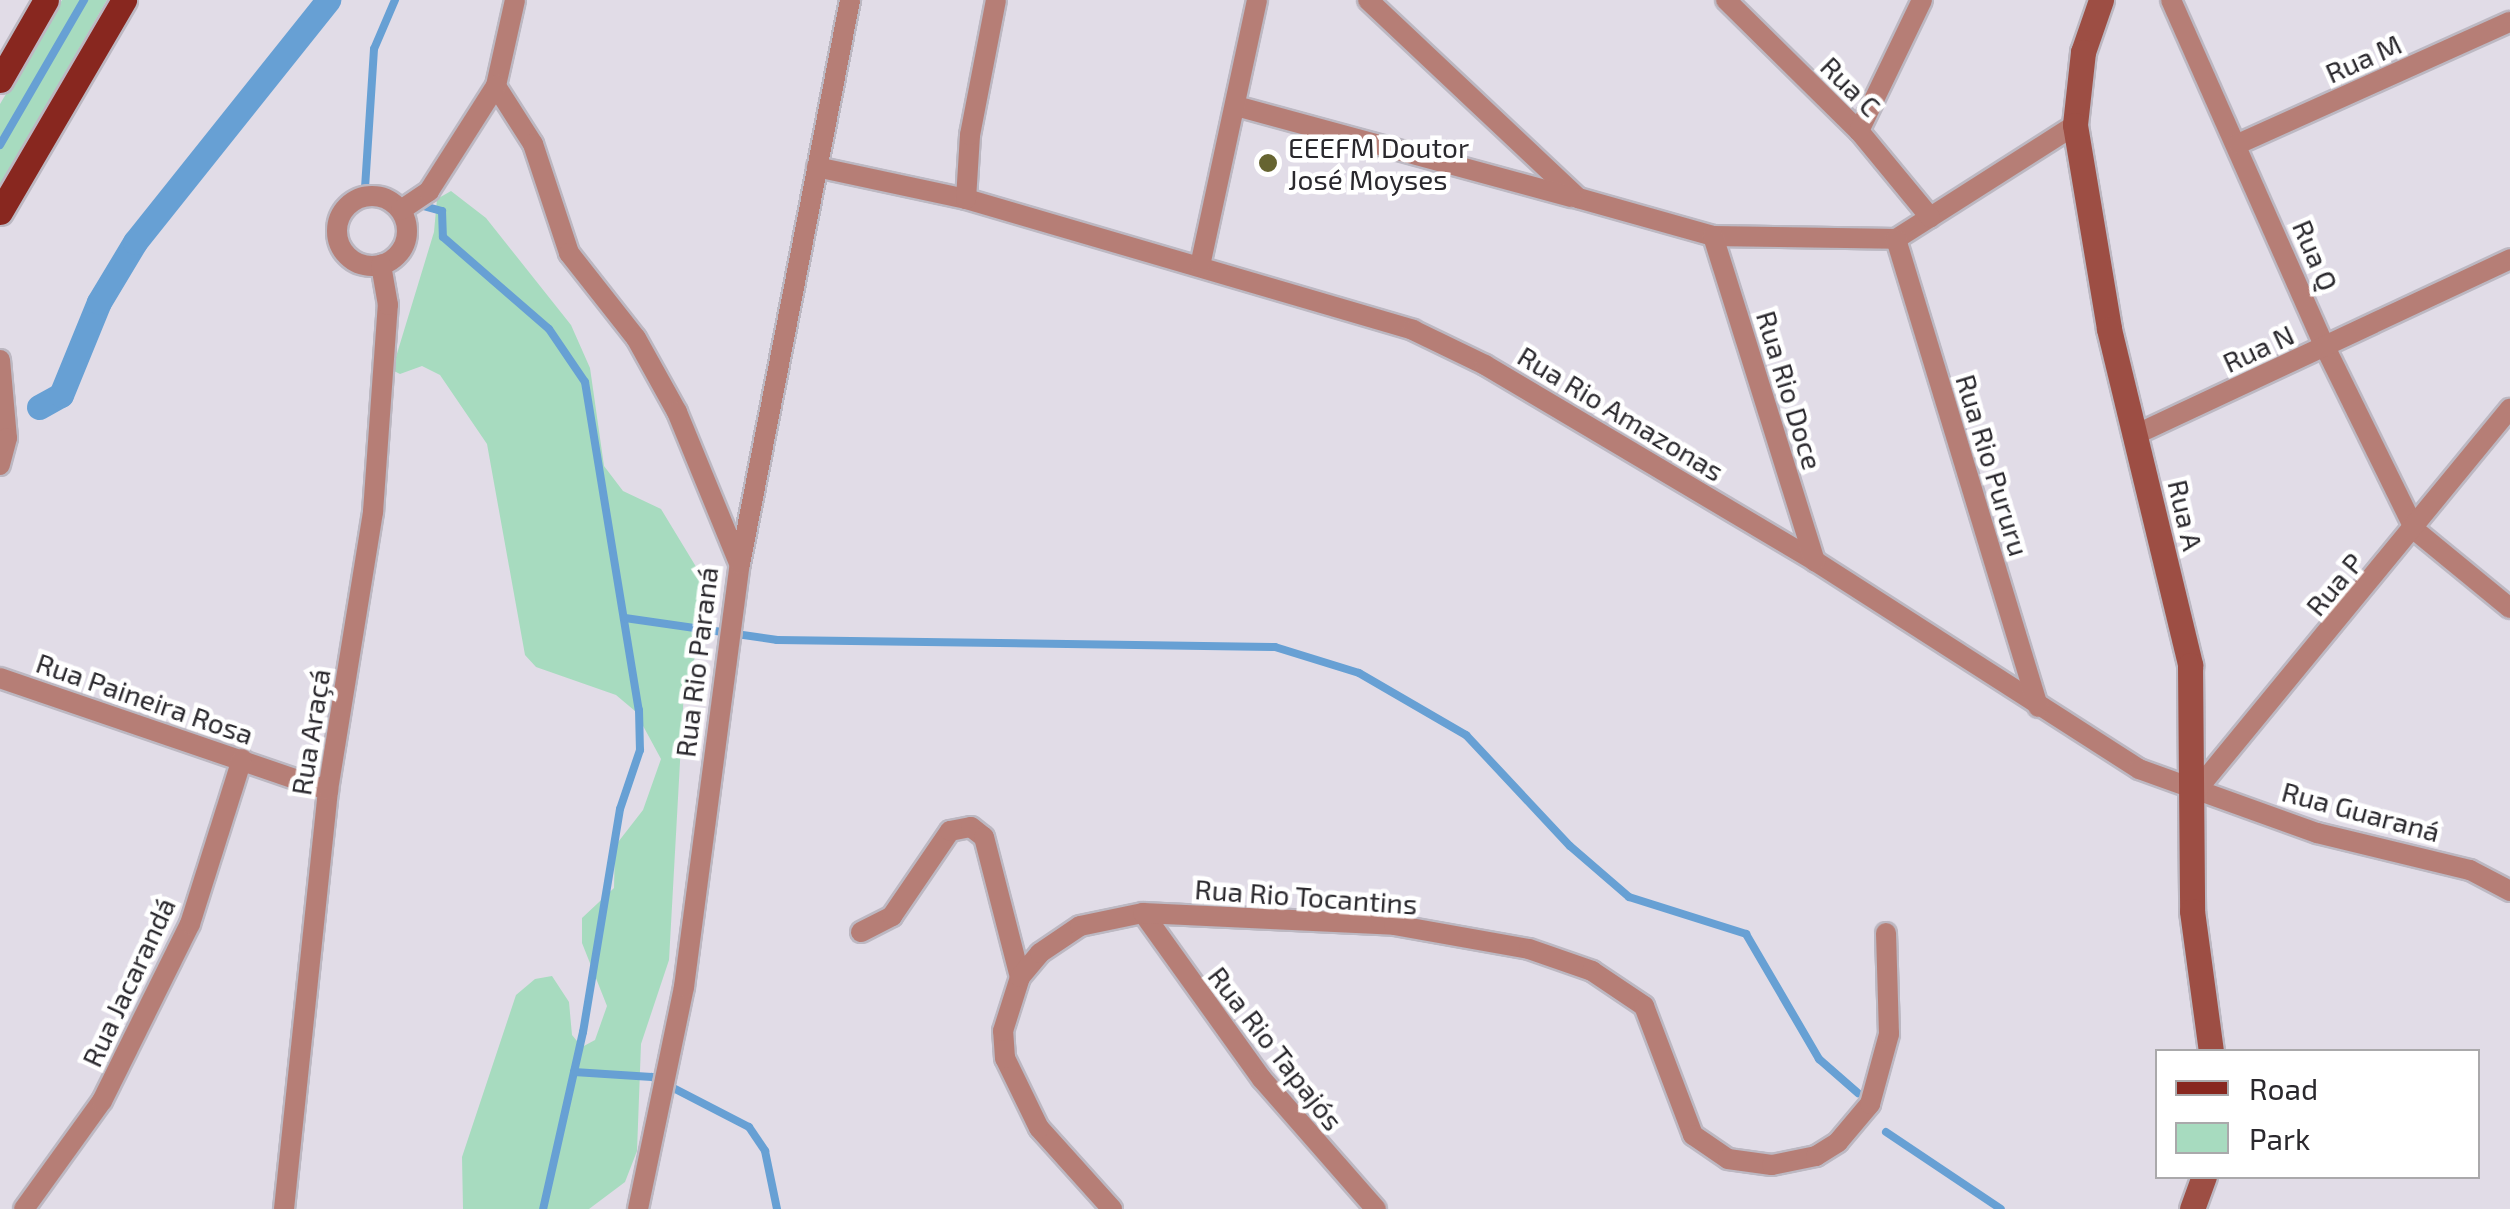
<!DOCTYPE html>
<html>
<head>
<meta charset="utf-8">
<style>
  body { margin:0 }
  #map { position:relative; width:2510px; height:1209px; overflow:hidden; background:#e1dce7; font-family:"Exo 2",sans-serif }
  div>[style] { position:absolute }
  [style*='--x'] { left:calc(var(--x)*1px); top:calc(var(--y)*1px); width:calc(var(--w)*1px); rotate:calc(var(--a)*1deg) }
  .green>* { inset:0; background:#a7dbbf }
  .stream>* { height:8px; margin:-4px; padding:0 4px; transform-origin:4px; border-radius:4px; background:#67a0d4 }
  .canal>* { height:25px; margin:-12.5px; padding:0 12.5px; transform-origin:12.5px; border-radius:12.5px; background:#67a0d4 }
  .roads { filter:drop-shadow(2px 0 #bcb8c2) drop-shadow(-2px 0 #bcb8c2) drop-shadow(0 2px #bcb8c2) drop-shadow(0 -2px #bcb8c2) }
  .street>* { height:20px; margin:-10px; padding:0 10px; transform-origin:10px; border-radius:10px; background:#b67e76 }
  .street>.ring { margin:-10px; padding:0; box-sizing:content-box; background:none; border:20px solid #b67e76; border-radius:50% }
  .secondary>* { height:25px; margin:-12.5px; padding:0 12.5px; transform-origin:12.5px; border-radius:12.5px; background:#9d4e44 }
  .primary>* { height:25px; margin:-12.5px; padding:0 12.5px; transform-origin:12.5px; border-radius:12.5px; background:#88271f }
  .dots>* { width:28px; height:28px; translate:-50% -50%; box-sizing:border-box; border:5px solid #fff; border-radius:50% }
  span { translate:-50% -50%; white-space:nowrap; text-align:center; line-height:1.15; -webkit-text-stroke:9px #fff; paint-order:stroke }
  .street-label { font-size:28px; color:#2a282d }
  .poi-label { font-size:28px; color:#2a282d }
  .left { translate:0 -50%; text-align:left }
  .legend { position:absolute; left:2155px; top:1049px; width:325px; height:130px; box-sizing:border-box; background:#fff; border:2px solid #aaa9ab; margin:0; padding:12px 18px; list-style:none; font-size:30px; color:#2a282d }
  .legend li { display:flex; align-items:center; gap:20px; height:50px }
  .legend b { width:50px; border:2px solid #aaa9ab }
</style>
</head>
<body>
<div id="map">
  <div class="green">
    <i style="clip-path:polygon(62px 0,107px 0,0 186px,0 104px)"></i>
    <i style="clip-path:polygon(451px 191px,486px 218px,571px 325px,590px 368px,604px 466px,623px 491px,661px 509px,715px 598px,684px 690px,669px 960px,641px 1044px,637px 1151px,625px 1182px,589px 1209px,463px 1209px,462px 1157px,516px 995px,535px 979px,552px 976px,569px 1002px,572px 1035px,582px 1047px,595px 1040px,607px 1006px,582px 943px,582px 918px,614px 888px,615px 846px,643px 810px,661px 759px,635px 711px,616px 695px,536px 667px,525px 655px,487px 444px,440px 375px,422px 366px,400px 374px,392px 370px,434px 232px,437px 199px)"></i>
  </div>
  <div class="stream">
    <i style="--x:395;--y:0;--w:53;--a:113.2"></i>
    <i style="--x:374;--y:49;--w:141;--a:93.7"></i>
    <i style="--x:365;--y:190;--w:80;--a:15.3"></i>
    <i style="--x:442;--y:211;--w:26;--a:88"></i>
    <i style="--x:443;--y:237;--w:140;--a:41"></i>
    <i style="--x:549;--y:329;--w:64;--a:55.8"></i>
    <i style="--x:585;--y:382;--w:332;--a:80.7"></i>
    <i style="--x:639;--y:710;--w:40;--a:88.6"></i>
    <i style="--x:640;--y:750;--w:62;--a:108.7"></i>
    <i style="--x:620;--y:809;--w:226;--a:99.4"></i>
    <i style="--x:583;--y:1032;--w:181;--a:102.7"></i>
    <i style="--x:0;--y:145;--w:168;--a:-59.9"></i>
    <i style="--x:625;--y:618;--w:154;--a:8.2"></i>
    <i style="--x:777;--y:640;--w:498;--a:0.8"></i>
    <i style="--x:1275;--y:647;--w:88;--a:17.2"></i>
    <i style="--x:1359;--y:673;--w:124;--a:30.1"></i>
    <i style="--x:1466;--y:735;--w:152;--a:46.9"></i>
    <i style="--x:1570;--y:846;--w:78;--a:40.8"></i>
    <i style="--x:1629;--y:897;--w:123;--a:17.5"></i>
    <i style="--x:1746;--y:934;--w:145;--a:59.7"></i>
    <i style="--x:1819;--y:1059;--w:52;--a:41.1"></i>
    <i style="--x:574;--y:1072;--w:78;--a:3.7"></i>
    <i style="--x:652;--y:1077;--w:109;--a:27.3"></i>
    <i style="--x:749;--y:1127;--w:29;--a:56"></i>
    <i style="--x:765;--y:1151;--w:59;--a:78.3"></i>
    <i style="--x:1886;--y:1132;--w:138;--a:33.8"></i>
  </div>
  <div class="canal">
    <i style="--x:39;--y:407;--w:25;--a:-29"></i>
    <i style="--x:61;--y:395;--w:100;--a:-67.8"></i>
    <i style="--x:99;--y:302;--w:70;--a:-59"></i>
    <i style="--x:135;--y:242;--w:310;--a:-51.4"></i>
  </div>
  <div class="roads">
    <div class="street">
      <i style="--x:515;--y:0;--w:88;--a:102.5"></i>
      <i style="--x:496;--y:86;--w:69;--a:57.5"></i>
      <i style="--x:533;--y:144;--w:115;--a:71.7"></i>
      <i style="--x:569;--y:253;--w:108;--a:51.8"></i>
      <i style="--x:636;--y:338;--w:85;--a:61"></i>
      <i style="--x:677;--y:412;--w:163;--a:67.7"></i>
      <i style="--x:1368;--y:0;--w:289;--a:43.3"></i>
      <i style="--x:1578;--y:198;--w:140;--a:15.7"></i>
      <i style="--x:1713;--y:236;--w:183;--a:0.9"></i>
      <i style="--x:1896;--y:239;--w:212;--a:-32.5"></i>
      <i style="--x:1726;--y:0;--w:187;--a:44.6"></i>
      <i style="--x:1859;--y:131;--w:112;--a:50.5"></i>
      <i style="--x:2171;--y:0;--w:380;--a:66.1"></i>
      <i style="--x:2325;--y:347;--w:204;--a:63.8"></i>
      <i style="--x:2415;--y:530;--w:123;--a:39.4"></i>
      <i style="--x:1236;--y:106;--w:348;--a:15.2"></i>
      <i style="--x:1859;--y:131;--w:145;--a:-64.3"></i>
      <i style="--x:2238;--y:144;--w:298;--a:-24.2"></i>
      <i style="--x:817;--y:167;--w:152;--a:12.1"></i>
      <i style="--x:966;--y:199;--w:466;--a:16.3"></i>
      <i style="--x:1413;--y:330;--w:80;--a:25.9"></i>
      <i style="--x:1485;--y:365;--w:384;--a:30.7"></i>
      <i style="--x:1815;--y:561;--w:385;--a:32.7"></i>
      <i style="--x:2139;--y:769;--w:189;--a:19.8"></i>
      <i style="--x:2317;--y:833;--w:157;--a:13.6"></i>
      <i style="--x:2470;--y:870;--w:45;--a:27.7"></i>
      <i class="ring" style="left:337px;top:196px;width:50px;height:50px"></i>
      <i style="--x:966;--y:199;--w:64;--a:-86.4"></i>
      <i style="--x:970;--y:135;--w:137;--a:-79.1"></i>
      <i style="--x:401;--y:210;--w:34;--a:-34"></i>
      <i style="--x:429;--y:191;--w:125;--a:-57.5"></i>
      <i style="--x:1713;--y:236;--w:341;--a:72.6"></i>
      <i style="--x:1896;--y:239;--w:489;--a:73.1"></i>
      <i style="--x:1200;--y:266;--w:272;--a:-77.9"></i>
      <i style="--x:0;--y:360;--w:78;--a:84.9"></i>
      <i style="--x:7;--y:438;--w:28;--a:105"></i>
      <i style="--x:2137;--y:434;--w:412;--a:-25.1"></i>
      <i style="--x:0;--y:678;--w:347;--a:18.9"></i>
      <i style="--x:2195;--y:792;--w:496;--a:-50.6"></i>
      <i style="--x:1143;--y:913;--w:204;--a:54.4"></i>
      <i style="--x:1262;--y:1079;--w:173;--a:48.8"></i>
      <i style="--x:861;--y:932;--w:35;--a:-27"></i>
      <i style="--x:892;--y:916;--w:103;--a:-55.7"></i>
      <i style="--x:950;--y:831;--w:21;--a:-11"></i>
      <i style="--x:971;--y:827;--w:16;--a:38"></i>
      <i style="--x:984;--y:837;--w:145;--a:75.6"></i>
      <i style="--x:24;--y:1209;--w:133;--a:-54.2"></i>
      <i style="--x:102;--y:1101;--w:198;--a:-63.6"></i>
      <i style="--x:190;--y:924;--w:173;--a:-72.5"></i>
      <i style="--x:284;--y:1209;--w:421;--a:-84"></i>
      <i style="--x:328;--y:790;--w:282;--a:-80.8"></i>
      <i style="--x:373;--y:512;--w:208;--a:-85.9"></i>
      <i style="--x:388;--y:305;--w:41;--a:-99.9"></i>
      <i style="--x:638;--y:1209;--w:227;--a:-78.3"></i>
      <i style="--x:684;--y:987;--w:427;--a:-82.5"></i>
      <i style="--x:740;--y:564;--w:575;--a:-78.96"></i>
      <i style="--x:1112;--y:1209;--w:109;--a:-132"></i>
      <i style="--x:1039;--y:1128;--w:78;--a:-115.9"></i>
      <i style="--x:1005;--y:1058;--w:27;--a:-94"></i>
      <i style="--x:1003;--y:1031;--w:57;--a:-72.5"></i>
      <i style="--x:1020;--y:977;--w:31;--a:-50"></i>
      <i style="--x:1040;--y:953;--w:48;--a:-34"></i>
      <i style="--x:1080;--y:926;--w:64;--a:-11.7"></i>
      <i style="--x:1143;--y:913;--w:251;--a:2.7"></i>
      <i style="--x:1394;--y:925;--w:137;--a:10.1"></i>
      <i style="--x:1529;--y:949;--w:67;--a:19.2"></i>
      <i style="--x:1592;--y:971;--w:63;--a:33.9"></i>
      <i style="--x:1644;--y:1006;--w:138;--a:69.2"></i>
      <i style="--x:1693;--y:1135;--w:42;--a:34.4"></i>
      <i style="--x:1728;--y:1159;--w:44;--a:7.8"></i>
      <i style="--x:1772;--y:1165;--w:45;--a:-11.6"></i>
      <i style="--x:1816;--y:1156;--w:26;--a:-32"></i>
      <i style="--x:1838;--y:1142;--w:50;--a:-49.9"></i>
      <i style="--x:1870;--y:1104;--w:73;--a:-74.8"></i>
      <i style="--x:1889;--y:1034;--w:101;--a:-91.7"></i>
    </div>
    <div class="secondary">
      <i style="--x:2101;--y:0;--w:55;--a:109.1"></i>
      <i style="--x:2083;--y:52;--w:73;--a:96.3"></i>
      <i style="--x:2075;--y:125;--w:207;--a:80.5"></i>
      <i style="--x:2109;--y:329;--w:346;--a:76.4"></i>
      <i style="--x:2190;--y:665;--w:246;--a:89.5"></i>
      <i style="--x:2192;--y:911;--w:142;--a:82.3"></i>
      <i style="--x:2192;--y:1209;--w:35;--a:-70"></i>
    </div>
    <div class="primary">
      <i style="--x:0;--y:80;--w:92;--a:-60.1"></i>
      <i style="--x:0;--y:212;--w:246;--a:-59.7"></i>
    </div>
  </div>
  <div class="dots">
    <i style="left:1268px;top:163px;background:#666431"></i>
  </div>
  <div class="street-label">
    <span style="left:2363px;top:58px;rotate:-24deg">Rua M</span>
    <span style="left:1851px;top:86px;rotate:45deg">Rua C</span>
    <span style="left:2316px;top:255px;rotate:67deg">Rua Q</span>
    <span style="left:2258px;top:348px;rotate:-25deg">Rua N</span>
    <span style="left:1790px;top:390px;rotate:73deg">Rua Rio Doce</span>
    <span style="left:1621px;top:413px;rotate:31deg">Rua Rio Amazonas</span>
    <span style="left:1993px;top:465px;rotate:73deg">Rua Rio Pururu</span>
    <span style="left:2186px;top:515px;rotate:77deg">Rua A</span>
    <span style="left:2334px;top:584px;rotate:-50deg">Rua P</span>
    <span style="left:696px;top:662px;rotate:-83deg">Rua Rio Paraná</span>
    <span style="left:145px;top:698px;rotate:19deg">Rua Paineira Rosa</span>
    <span style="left:310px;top:732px;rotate:-81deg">Rua Araçá</span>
    <span style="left:2361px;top:811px;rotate:15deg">Rua Guaraná</span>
    <span style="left:1306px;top:896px;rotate:4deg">Rua Rio Tocantins</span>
    <span style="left:128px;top:982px;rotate:-65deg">Rua Jacarandá</span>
    <span style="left:1276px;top:1048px;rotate:52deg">Rua Rio Tapajós</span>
  </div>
  <div class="poi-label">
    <span class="left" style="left:1288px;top:163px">EEEFM Doutor<br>José Moyses</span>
  </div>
  <ul class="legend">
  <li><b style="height:12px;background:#88271f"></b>Road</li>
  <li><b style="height:28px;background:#a7dbbf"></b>Park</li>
  </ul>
</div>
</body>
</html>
